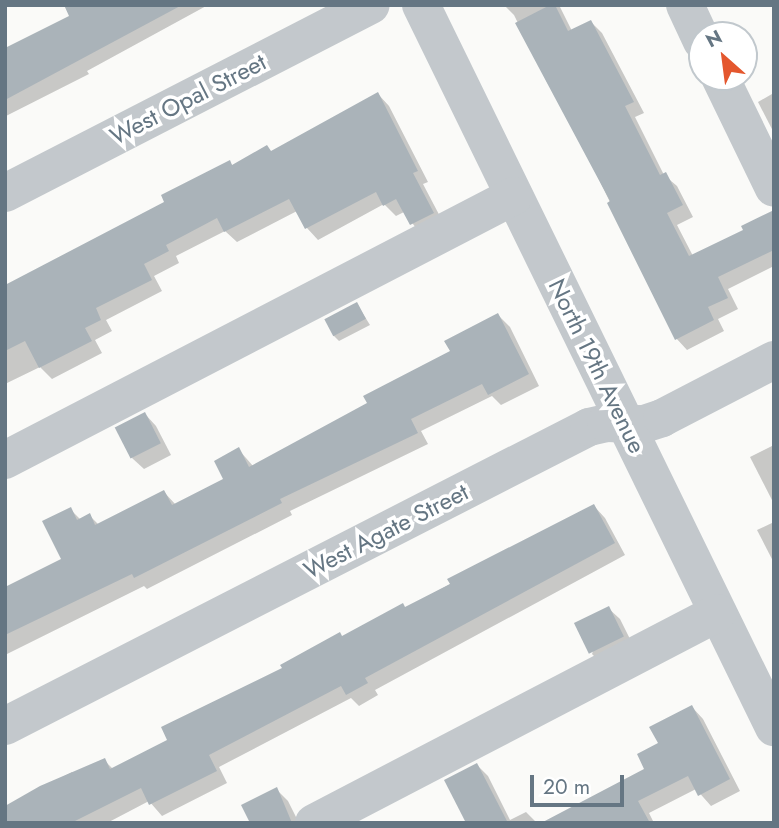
<!DOCTYPE html>
<html>
<head>
<meta charset="utf-8">
<style>
  body { margin:0 }
  #map { position:relative; width:779px; height:828px; overflow:hidden; background:#fafaf8; font-family:Jost,sans-serif }
  div>[style] { position:absolute }
  [style*='--x'] { left:calc(var(--x)*1px); top:calc(var(--y)*1px); width:calc(var(--w)*1px); rotate:calc(var(--a)*1deg) }
  .shadow>* { inset:0; background:#0003 }
  .building>* { inset:0; background:#aab3b9; transform-origin:0 0 }
  .minor>* { height:38px; margin:-19px; padding:0 19px; transform-origin:19px; border-radius:19px; background:#c3c8cc }
  span { translate:-50% -50%; white-space:nowrap; text-align:center; line-height:1.15; -webkit-text-stroke:7px #fff; paint-order:stroke }
  .street-label { font-size:24px; color:#657683 }
  .frame { position:absolute; inset:0; border:7px solid #657683; pointer-events:none }
  .north { position:absolute; left:688px; top:21px; width:70px; height:70px; box-sizing:border-box; background:#fff; border:2px solid #c1c8cd; border-radius:50%; rotate:332deg; font-size:19px; font-weight:700; line-height:28px; text-align:center; color:#657683 }
  .north::after { content:''; display:block; margin:auto; width:24px; height:32px; background:#e4572e; clip-path:polygon(50% 0,100% 100%,50% 72%,0 100%) }
  .scale { position:absolute; left:530px; top:775px; width:94px; height:32px; box-sizing:border-box; border:4px solid #657683; border-top:0; padding-left:9px; font-size:21px; line-height:24px; white-space:nowrap; color:#657683; -webkit-text-stroke:5px #fff; paint-order:stroke }
</style>
</head>
<body>
<div id="map">
  <div class="shadow">
    <i style="clip-path:polygon(81px 5px,208px 5px,87px 71px,89px 74px,6px 116px,5px 120px,5px 50px,72px 17px)"></i>
    <i style="clip-path:polygon(504px 5px,559px 5px,572px 31px,591px 22px,602px 33px,644px 113px,635px 117px,664px 175px,677px 186px,693px 217px,677px 225px,693px 256px,774px 220px,774px 266px,728px 289px,738px 309px,718px 319px,724px 331px,687px 350px,676px 338px,556px 91px,548px 84px,514px 15px)"></i>
    <i style="clip-path:polygon(378px 94px,389px 106px,428px 182px,423px 184px,444px 224px,422px 236px,404px 212px,396px 216px,384px 204px,318px 240px,307px 228px,297px 211px,237px 242px,225px 231px,176px 256px,179px 263px,154px 276px,162px 291px,106px 320px,112px 331px,95px 340px,102px 353px,52px 379px,40px 367px,5px 384px,5px 287px,167px 202px,229px 162px,233px 166px,272px 152px)"></i>
    <i style="clip-path:polygon(772px 94px,774px 96px,774px 133px,758px 102px)"></i>
    <i style="clip-path:polygon(357px 304px,370px 325px,339px 341px,333px 335px)"></i>
    <i style="clip-path:polygon(498px 315px,510px 327px,539px 386px,501px 405px,492px 396px,421px 431px,428px 444px,290px 511px,292px 515px,147px 589px,144px 586px,5px 655px,5px 589px,64px 560px,70px 509px,81px 520px,89px 515px,99px 525px,164px 492px,176px 505px,225px 480px,239px 450px,253px 466px,369px 404px,452px 352px)"></i>
    <i style="clip-path:polygon(145px 414px,156px 426px,171px 455px,144px 469px,132px 458px)"></i>
    <i style="clip-path:polygon(774px 445px,774px 504px,750px 457px)"></i>
    <i style="clip-path:polygon(594px 506px,605px 518px,625px 555px,375px 690px,378px 695px,359px 706px,351px 698px,219px 767px,227px 783px,162px 816px,149px 801px,107px 823px,5px 823px,5px 807px,72px 772px,75px 775px,104px 760px,113px 769px,170px 741px,343px 637px,406px 608px)"></i>
    <i style="clip-path:polygon(774px 522px,774px 563px,757px 530px)"></i>
    <i style="clip-path:polygon(608px 608px,620px 619px,635px 649px,603px 665px,592px 654px)"></i>
    <i style="clip-path:polygon(692px 707px,703px 719px,740px 791px,711px 806px,696px 789px,649px 813px,654px 823px,545px 823px,647px 770px,660px 744px)"></i>
    <i style="clip-path:polygon(477px 765px,488px 776px,510px 820px,526px 812px,537px 823px,468px 823px)"></i>
    <i style="clip-path:polygon(276px 789px,288px 801px,299px 823px,252px 823px)"></i>
  </div>
  <div class="building">
    <i style="clip-path:polygon(64px 5px,182px 5px,5px 100px,5px 48px,69px 16px)"></i>
    <i style="clip-path:polygon(550px 5px,555px 5px,568px 31px,591px 20px,634px 102px,625px 106px,660px 175px,666px 172px,683px 205px,667px 213px,689px 256px,743px 230px,741px 226px,774px 210px,774px 250px,718px 277px,728px 298px,708px 307px,714px 320px,675px 340px,607px 203px,610px 201px,515px 23px)"></i>
    <i style="clip-path:polygon(378px 92px,418px 171px,413px 173px,434px 213px,410px 225px,396px 199px,383px 206px,376px 192px,305px 229px,289px 199px,224px 232px,217px 218px,166px 245px,169px 251px,144px 264px,152px 280px,96px 308px,101px 320px,85px 328px,92px 341px,39px 368px,25px 341px,5px 351px,5px 285px,164px 202px,161px 195px,230px 160px,232px 165px,267px 145px,271px 151px)"></i>
    <i style="left:357px;top:302px;width:19px;height:37px;rotate:62deg"></i>
    <i style="clip-path:polygon(498px 313px,529px 374px,488px 395px,482px 384px,411px 419px,418px 433px,280px 499px,282px 503px,134px 578px,132px 574px,5px 635px,5px 587px,61px 559px,42px 521px,71px 507px,77px 520px,90px 513px,95px 525px,164px 490px,172px 505px,223px 479px,214px 461px,239px 447px,249px 467px,367px 403px,363px 396px,450px 351px,444px 341px)"></i>
    <i style="left:145px;top:412px;width:35px;height:34px;rotate:63deg"></i>
    <i style="clip-path:polygon(594px 504px,615px 543px,365px 678px,368px 683px,346px 695px,341px 686px,209px 755px,217px 771px,149px 805px,141px 788px,71px 823px,5px 823px,5px 806px,40px 786px,105px 758px,110px 769px,167px 740px,161px 727px,282px 668px,280px 665px,340px 632px,342px 636px,403px 603px,405px 607px,450px 584px,447px 579px)"></i>
    <i style="left:609px;top:606px;width:34px;height:39px;rotate:64deg"></i>
    <i style="clip-path:polygon(692px 705px,730px 779px,698px 796px,688px 776px,638px 801px,650px 823px,541px 823px,644px 769px,637px 754px,658px 743px,649px 727px)"></i>
    <i style="clip-path:polygon(477px 763px,508px 823px,466px 823px,444px 780px)"></i>
    <i style="clip-path:polygon(277px 787px,292px 823px,250px 823px,241px 805px)"></i>
  </div>
  <div class="minor">
    <i style="--x:421;--y:5;--w:804;--a:63.95"></i>
    <i style="--x:685;--y:5;--w:40;--a:65"></i>
    <i style="--x:720;--y:77;--w:123;--a:64.1"></i>
    <i style="--x:5;--y:193;--w:411;--a:-27.2"></i>
    <i style="--x:5;--y:460;--w:573;--a:-27.41"></i>
    <i style="--x:5;--y:726;--w:656;--a:-27.11"></i>
    <i style="--x:589;--y:427;--w:17;--a:-13"></i>
    <i style="--x:606;--y:423;--w:38;--a:2"></i>
    <i style="--x:644;--y:424;--w:19;--a:-18"></i>
    <i style="--x:662;--y:418;--w:126;--a:-27.4"></i>
    <i style="--x:314;--y:823;--w:455;--a:-27.5"></i>
  </div>
  <div class="street-label">
    <span style="left:188px;top:99px;rotate:-27deg">West Opal Street</span>
    <span style="left:597px;top:366px;rotate:64deg">North 19th Avenue</span>
    <span style="left:386px;top:531px;rotate:-27deg">West Agate Street</span>
  </div>
  <div class="frame"></div>
  <div class="north">N</div>
  <div class="scale">20 m</div>
</div>
</body>
</html>
